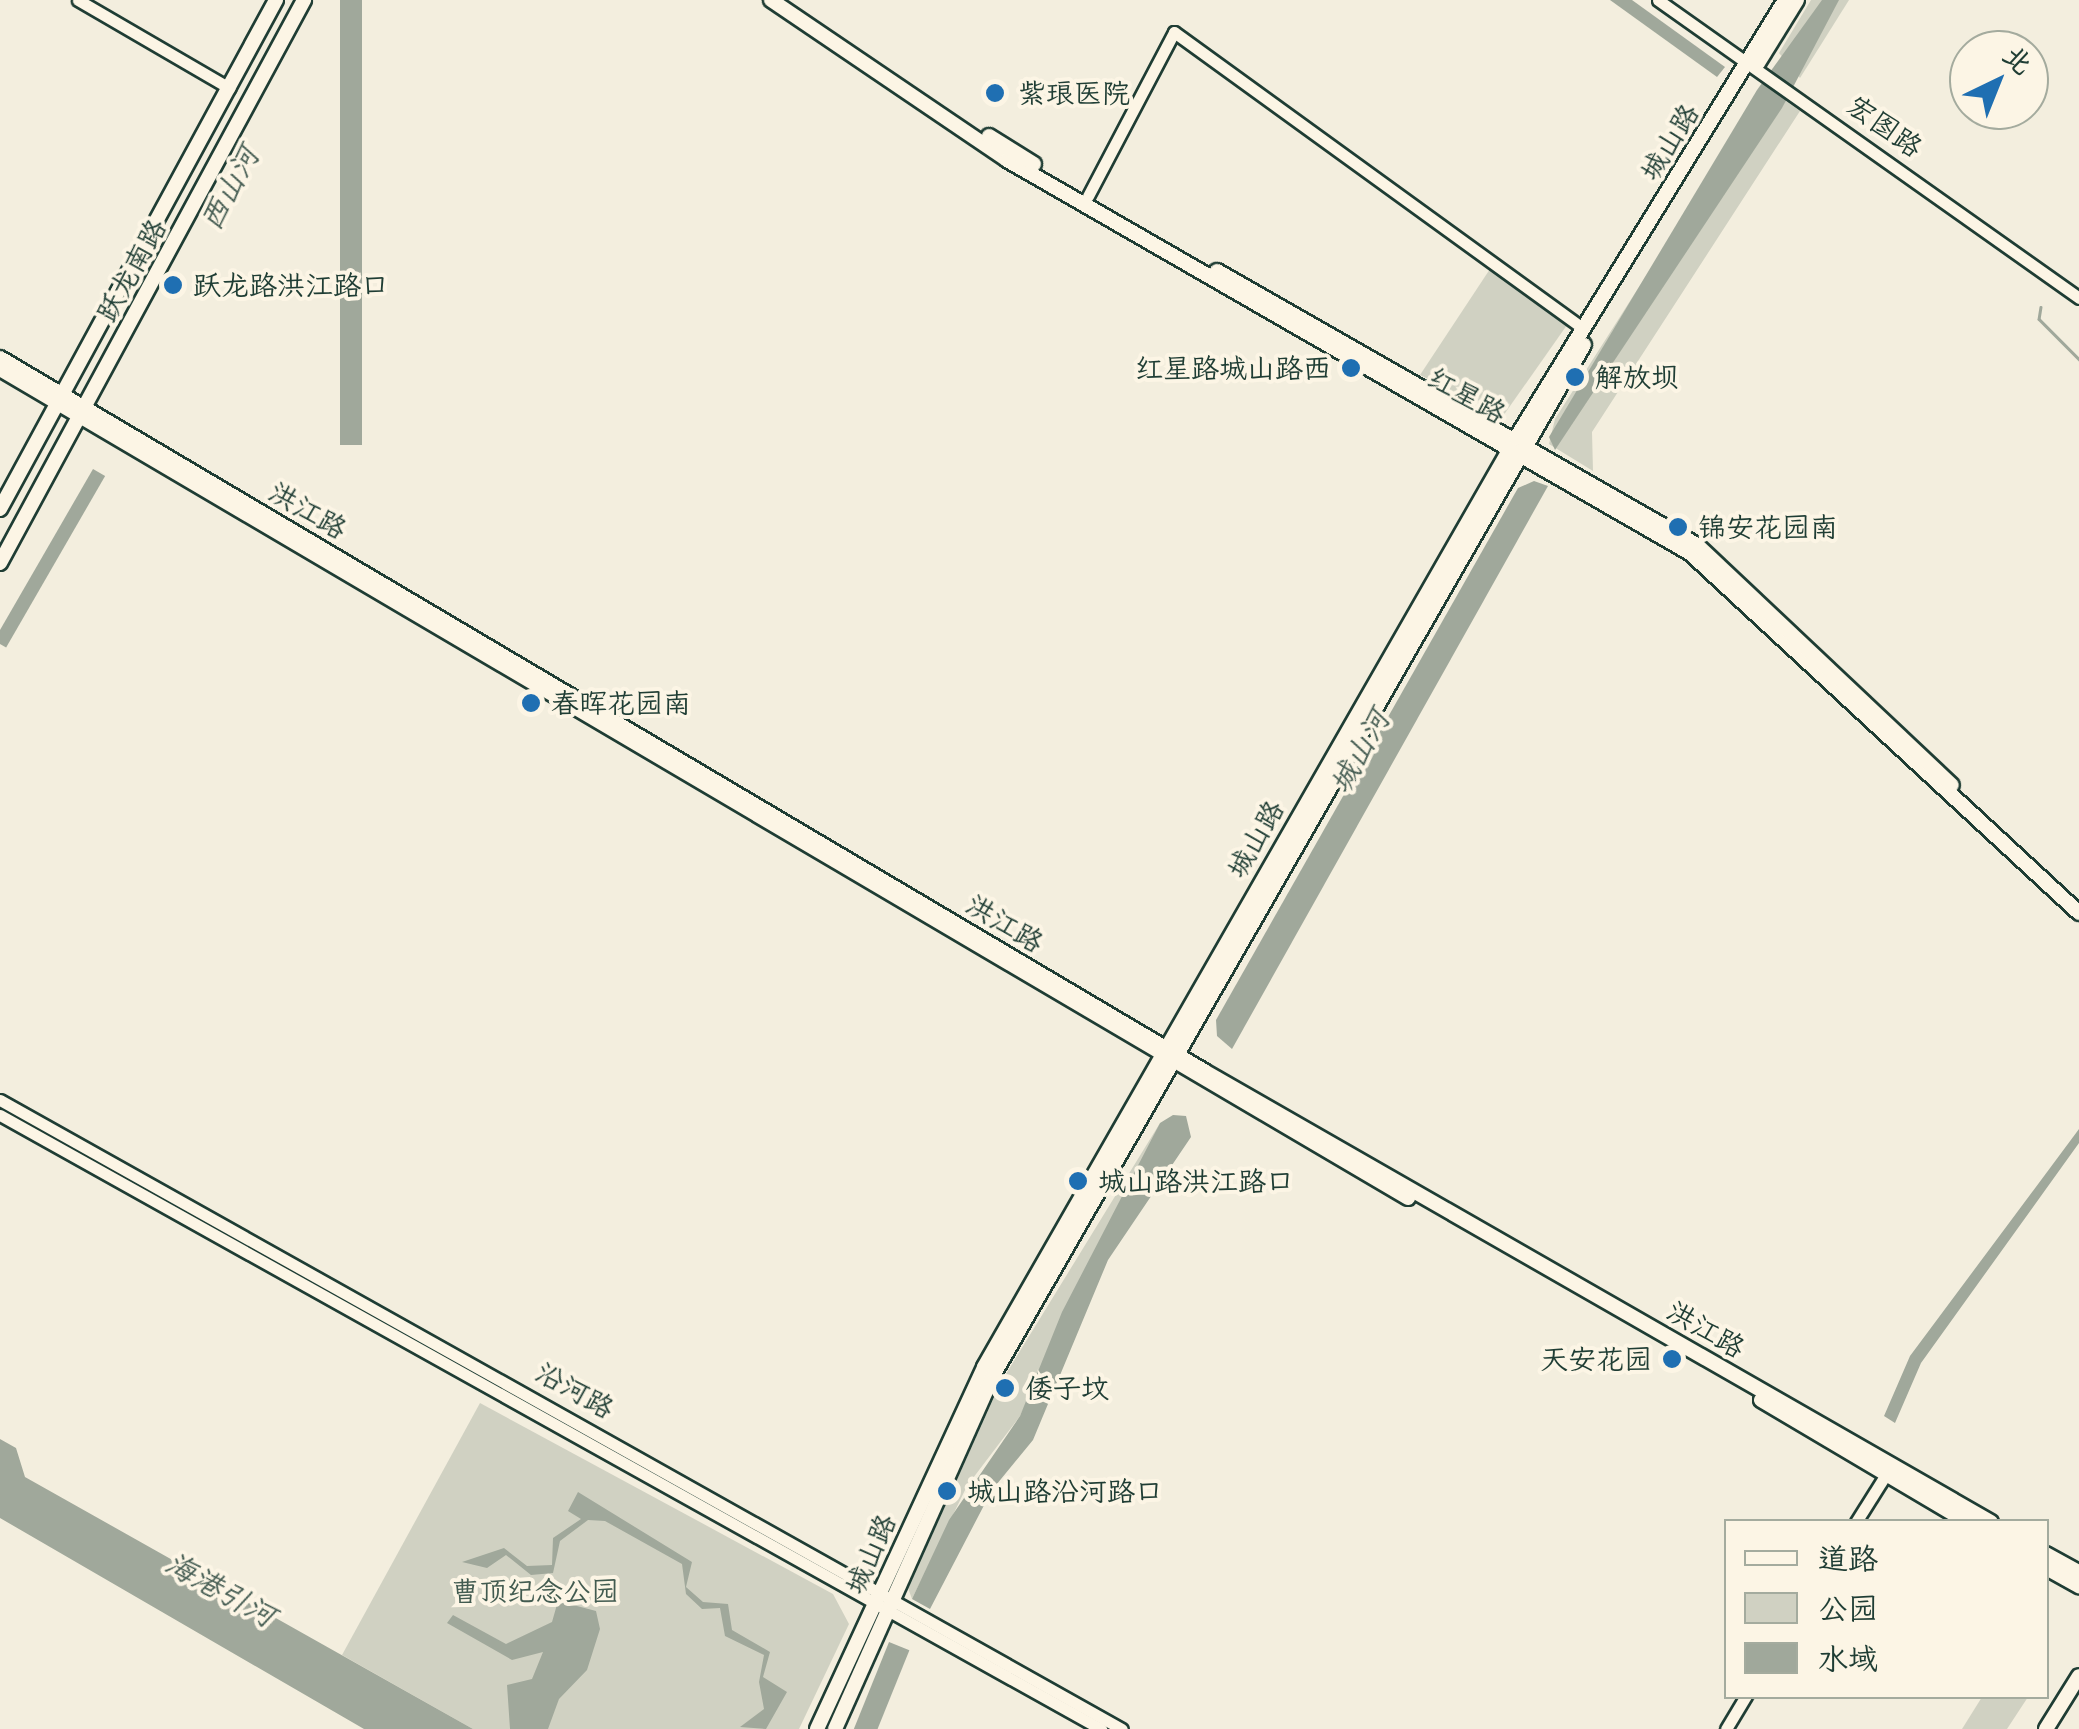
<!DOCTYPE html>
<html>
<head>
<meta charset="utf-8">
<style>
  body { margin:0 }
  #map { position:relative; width:2079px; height:1729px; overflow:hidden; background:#f3eede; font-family:Delius,"LXGW WenKai TC",sans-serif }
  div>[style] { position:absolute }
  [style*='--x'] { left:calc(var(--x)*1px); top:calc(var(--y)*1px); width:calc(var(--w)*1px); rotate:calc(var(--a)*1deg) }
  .green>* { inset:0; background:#d0d1c2 }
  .water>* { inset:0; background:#a0a89b; transform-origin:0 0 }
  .stream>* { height:2.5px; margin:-1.25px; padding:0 1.25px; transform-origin:1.25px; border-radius:1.25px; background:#a0a89b }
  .roads { filter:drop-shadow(2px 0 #1f3d34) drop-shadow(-2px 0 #1f3d34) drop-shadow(0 2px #1f3d34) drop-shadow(0 -2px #1f3d34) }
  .minor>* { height:11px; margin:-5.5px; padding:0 5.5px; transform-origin:5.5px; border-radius:5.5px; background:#fcf5e5 }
  .major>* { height:14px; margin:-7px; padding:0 7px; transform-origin:7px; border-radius:7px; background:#fcf5e5 }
  .dots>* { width:28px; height:28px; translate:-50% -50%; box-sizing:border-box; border:5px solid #fcf5e5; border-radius:50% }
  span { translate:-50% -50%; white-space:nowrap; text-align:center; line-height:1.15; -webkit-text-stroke:8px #fcf5e5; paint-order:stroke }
  .poi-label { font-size:28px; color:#1f3d34 }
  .left { translate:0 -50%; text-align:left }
  .right { translate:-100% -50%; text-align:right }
  .street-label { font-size:28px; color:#1f3d34 }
  .park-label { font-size:28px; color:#425b50 }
  .water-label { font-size:30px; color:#465d53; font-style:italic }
  .legend { position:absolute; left:1724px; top:1519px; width:325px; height:180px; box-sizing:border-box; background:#fcf5e5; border:2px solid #a4ab9e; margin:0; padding:12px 18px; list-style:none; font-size:30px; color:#1f3d34 }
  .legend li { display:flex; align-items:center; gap:20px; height:50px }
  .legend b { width:50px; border:2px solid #a4ab9e }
  .north { position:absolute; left:1949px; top:30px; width:100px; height:100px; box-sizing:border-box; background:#fcf5e5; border:2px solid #a4ab9e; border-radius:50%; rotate:43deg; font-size:28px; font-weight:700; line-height:40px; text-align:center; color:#1f3d34 }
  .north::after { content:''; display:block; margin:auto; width:35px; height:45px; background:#1f6fb2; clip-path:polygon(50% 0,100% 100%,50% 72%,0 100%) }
</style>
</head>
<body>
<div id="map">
  <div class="green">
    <i style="clip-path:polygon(1811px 0,1849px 0,1800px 78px,1779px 53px)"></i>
    <i style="clip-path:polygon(1766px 87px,1800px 111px,1592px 432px,1593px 471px,1549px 444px,1555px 419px)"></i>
    <i style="clip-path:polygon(1490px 269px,1567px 325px,1503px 416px,1420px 375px)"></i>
    <i style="clip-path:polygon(1160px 1123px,1020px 1416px,967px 1486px,912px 1599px,908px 1588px,1001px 1382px)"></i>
    <i style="clip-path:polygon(480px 1403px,833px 1594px,849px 1624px,799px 1729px,473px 1729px,342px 1655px)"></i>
    <i style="clip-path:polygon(1982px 1697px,1982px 1696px,2028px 1697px,2007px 1729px,1962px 1729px)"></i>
  </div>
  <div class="water">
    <i style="left:340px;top:0;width:22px;height:445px"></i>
    <i style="clip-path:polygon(1610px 0,1632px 0,1725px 67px,1717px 77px)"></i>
    <i style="clip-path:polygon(1822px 0,1839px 0,1782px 108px,1555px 450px,1549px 437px,1757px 90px)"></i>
    <i style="left:93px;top:469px;width:14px;height:198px;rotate:30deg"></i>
    <i style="clip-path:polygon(1534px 481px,1548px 486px,1232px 1049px,1217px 1036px,1216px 1020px,1518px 488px)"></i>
    <i style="clip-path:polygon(1173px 1115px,1186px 1116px,1191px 1137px,1108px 1260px,1033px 1440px,992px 1490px,930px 1609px,912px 1599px,949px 1520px,1020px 1416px,1062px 1312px,1160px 1123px)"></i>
    <i style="clip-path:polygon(2079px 1129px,2079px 1143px,1921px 1363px,1895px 1423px,1884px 1416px,1910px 1356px)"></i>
    <i style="clip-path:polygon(0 1439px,16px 1448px,25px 1477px,473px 1729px,364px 1729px,0 1518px)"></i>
    <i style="clip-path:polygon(578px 1492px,692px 1562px,686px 1587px,703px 1602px,728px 1604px,732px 1630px,770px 1652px,763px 1677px,787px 1692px,766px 1729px,740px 1727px,764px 1709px,759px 1682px,764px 1655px,725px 1636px,720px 1608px,702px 1609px,686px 1594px,682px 1564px,605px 1521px,588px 1520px,560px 1541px,553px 1573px,531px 1575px,506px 1555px,487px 1568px,462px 1562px,504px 1548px,527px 1566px,552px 1565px,553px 1538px,581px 1519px,568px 1511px)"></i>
    <i style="clip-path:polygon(558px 1601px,596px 1611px,600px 1629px,587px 1670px,559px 1699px,548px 1729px,510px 1729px,507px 1685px,532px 1679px,543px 1652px,512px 1660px,447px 1623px,453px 1615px,506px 1644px,552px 1622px)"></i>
    <i style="left:889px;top:1642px;width:22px;height:95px;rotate:22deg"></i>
  </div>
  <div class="stream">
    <i style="--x:2041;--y:307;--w:12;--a:99"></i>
    <i style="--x:2039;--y:319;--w:57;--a:45"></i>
  </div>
  <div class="roads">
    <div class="minor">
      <i style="--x:78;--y:0;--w:175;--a:30.2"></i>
      <i style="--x:1658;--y:0;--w:516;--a:35.29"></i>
      <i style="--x:1088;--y:196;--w:185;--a:-62.3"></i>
      <i style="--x:1174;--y:32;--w:506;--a:35.92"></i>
      <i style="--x:0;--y:1100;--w:1286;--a:29.28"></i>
      <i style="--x:0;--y:1115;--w:1261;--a:29.15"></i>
      <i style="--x:1856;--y:1522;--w:64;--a:-57.8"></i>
      <i style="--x:1726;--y:1729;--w:39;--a:-59"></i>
    </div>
    <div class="major">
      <i style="--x:771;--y:0;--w:285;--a:34.1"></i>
      <i style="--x:1007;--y:160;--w:788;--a:29.92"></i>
      <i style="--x:1690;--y:553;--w:530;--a:42.78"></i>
      <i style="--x:1758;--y:63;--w:74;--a:-58.2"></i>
      <i style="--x:989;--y:136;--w:53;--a:31.9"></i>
      <i style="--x:1217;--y:271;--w:553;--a:29.72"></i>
      <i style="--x:1697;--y:545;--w:350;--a:43.3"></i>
      <i style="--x:0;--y:358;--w:1399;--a:30.63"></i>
      <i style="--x:1204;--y:1071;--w:907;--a:29.82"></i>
      <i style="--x:0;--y:369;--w:1634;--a:30.49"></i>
      <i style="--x:0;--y:509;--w:579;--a:-61.53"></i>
      <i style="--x:0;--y:563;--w:640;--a:-61.63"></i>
      <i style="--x:1761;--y:1400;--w:239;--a:30.6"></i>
      <i style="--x:2046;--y:1554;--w:38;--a:29"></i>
      <i style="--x:2046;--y:1568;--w:38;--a:29"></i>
      <i style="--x:817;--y:1729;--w:399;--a:-65.2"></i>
      <i style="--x:984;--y:1367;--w:1071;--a:-60.2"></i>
      <i style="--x:1516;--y:438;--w:514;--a:-58.44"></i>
      <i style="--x:835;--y:1729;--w:391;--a:-65.9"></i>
      <i style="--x:995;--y:1372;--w:1184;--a:-60.17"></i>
      <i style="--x:2046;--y:1729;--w:62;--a:-58.1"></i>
    </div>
  </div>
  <div class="dots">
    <i style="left:995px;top:93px;background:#1f6fb2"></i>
    <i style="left:173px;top:285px;background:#1f6fb2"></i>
    <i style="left:1351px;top:368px;background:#1f6fb2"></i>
    <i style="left:1575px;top:377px;background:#1f6fb2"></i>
    <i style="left:1678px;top:527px;background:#1f6fb2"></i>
    <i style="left:531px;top:703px;background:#1f6fb2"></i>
    <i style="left:1078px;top:1181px;background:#1f6fb2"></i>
    <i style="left:1672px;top:1359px;background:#1f6fb2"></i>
    <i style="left:1005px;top:1388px;background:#1f6fb2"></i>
    <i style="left:947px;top:1491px;background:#1f6fb2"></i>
  </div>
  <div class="poi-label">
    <span class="left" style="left:1018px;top:93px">紫琅医院</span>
    <span class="left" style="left:193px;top:285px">跃龙路洪江路口</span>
    <span class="right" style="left:1331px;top:368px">红星路城山路西</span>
    <span class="left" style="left:1595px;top:377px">解放坝</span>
    <span class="left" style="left:1698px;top:527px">锦安花园南</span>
    <span class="left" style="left:551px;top:703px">春晖花园南</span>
    <span class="left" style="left:1098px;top:1181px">城山路洪江路口</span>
    <span class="right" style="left:1652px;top:1359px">天安花园</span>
    <span class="left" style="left:1025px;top:1388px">倭子坟</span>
    <span class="left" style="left:967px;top:1491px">城山路沿河路口</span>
  </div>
  <div class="street-label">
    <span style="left:1885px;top:126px;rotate:35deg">宏图路</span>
    <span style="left:1669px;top:142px;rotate:-58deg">城山路</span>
    <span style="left:131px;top:270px;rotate:-61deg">跃龙南路</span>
    <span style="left:1467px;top:395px;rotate:29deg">红星路</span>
    <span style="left:308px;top:510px;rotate:30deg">洪江路</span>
    <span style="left:1255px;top:839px;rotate:-60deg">城山路</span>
    <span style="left:1005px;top:923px;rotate:31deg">洪江路</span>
    <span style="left:1706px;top:1329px;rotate:30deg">洪江路</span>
    <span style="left:575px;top:1390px;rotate:29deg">沿河路</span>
    <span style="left:870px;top:1554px;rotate:-66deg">城山路</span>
  </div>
  <div class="park-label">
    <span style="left:535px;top:1591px">曹顶纪念公园</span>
  </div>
  <div class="water-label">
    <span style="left:229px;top:188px;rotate:-62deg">西山河</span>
    <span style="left:1359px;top:751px;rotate:-61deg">城山河</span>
    <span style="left:221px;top:1589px;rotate:29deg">海港引河</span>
  </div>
  <ul class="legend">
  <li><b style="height:12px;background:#fcf5e5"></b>道路</li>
  <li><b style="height:28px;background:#d0d1c2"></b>公园</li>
  <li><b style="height:28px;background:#a0a89b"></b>水域</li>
  </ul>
  <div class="north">北</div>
</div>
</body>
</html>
